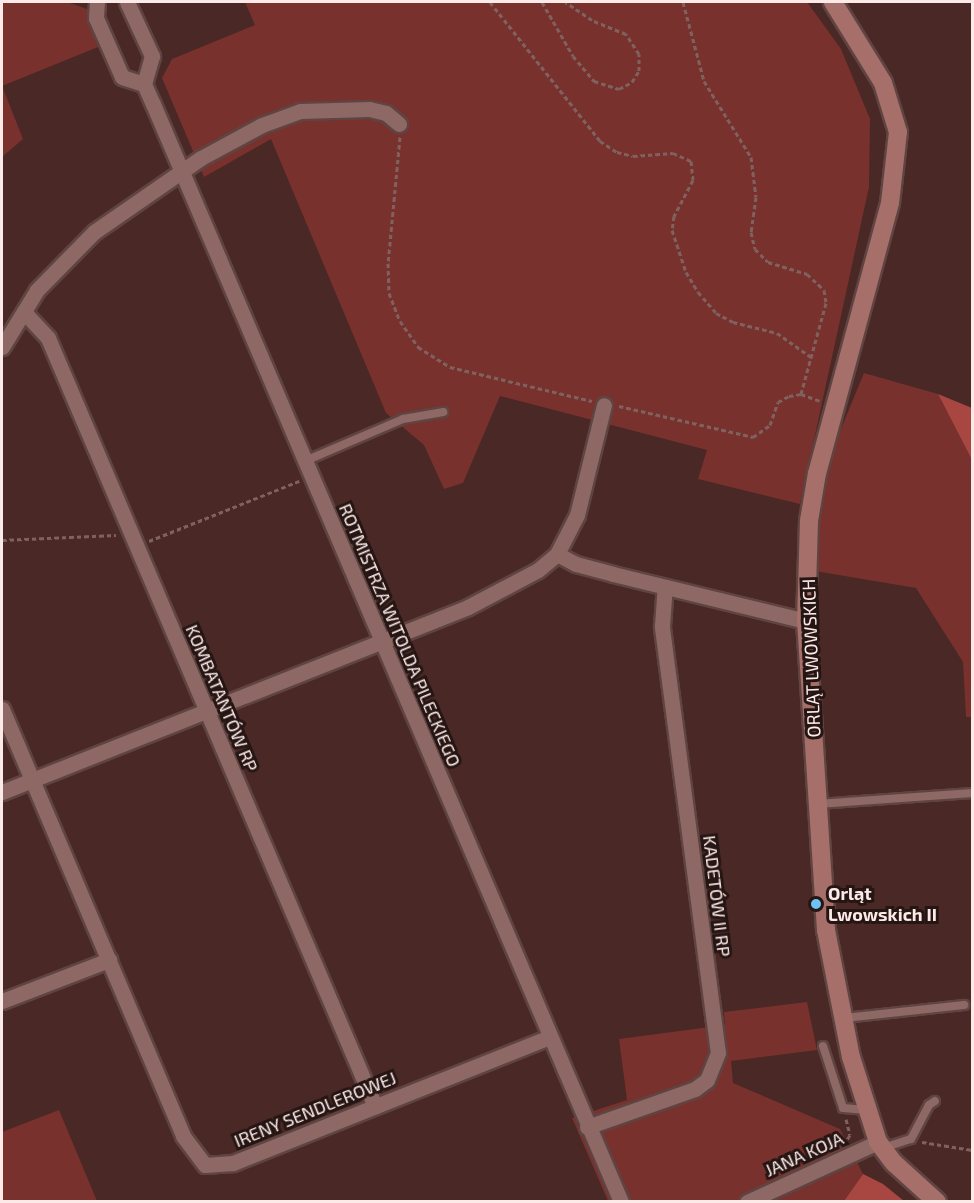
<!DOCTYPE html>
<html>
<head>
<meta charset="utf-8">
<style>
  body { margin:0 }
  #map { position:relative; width:974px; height:1203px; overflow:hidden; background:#492825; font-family:"Exo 2",sans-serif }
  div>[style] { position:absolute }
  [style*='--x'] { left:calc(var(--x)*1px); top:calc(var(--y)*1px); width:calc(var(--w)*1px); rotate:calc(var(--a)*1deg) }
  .green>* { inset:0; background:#78312c }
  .forest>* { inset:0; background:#a84741 }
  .path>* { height:3px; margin-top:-1.5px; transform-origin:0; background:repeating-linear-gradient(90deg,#7f6260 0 4.5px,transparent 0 7.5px) }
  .roads { filter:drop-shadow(2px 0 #5f4442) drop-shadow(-2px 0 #5f4442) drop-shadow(0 2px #5f4442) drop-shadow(0 -2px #5f4442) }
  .lane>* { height:8px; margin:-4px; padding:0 4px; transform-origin:4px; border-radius:4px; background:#8e6864 }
  .street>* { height:15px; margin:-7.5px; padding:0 7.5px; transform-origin:7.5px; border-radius:7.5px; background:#8e6864 }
  .secondary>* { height:18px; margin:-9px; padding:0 9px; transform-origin:9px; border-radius:9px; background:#a66f69 }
  .dots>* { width:16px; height:16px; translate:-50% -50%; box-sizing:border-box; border:3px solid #251614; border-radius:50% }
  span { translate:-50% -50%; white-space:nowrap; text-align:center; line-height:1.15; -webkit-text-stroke:6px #251614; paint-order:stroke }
  .street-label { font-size:18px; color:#fceae8 }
  .poi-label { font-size:18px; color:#fceae8; font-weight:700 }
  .left { translate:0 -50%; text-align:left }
  .frame { position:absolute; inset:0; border:3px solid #fceae8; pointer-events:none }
</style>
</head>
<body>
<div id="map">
  <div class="green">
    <i style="clip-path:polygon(2px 2px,67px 2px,87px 9px,103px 45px,2px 86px,23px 139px,2px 157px)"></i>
    <i style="clip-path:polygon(245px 2px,807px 2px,841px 49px,870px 119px,869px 187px,800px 504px,698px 479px,707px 450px,500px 396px,463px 483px,444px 489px,424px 445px,386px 413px,271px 139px,204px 177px,162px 78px,172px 59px,255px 25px)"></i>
    <i style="clip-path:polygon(864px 373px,938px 394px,972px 460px,972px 717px,966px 717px,963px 662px,916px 588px,815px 571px,824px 470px)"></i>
    <i style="clip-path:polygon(807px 1002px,817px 1050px,731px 1061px,733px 1083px,840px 1129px,863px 1174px,844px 1201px,608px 1201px,572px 1118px,627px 1100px,619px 1039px,725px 1025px,724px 1012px)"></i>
    <i style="clip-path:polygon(59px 1110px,97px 1201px,2px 1201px,2px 1132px)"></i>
  </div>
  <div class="forest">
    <i style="clip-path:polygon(938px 394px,972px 408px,972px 460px)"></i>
    <i style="clip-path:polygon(863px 1174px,883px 1184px,904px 1201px,844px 1201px)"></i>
  </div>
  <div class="path">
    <i style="--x:490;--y:2;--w:177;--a:51.6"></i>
    <i style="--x:600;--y:141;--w:20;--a:33"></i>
    <i style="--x:617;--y:152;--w:16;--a:14"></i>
    <i style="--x:633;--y:156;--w:40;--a:-4.3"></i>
    <i style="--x:673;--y:153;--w:20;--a:24"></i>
    <i style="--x:691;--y:161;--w:19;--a:84"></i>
    <i style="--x:693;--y:180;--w:41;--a:117.8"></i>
    <i style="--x:674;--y:216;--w:14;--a:98"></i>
    <i style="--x:672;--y:230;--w:44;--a:71.6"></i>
    <i style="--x:686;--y:272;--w:23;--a:59"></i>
    <i style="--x:698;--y:292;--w:28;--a:49"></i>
    <i style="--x:716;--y:313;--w:19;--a:28"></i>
    <i style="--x:733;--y:322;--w:45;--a:14"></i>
    <i style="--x:777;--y:333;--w:42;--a:35.2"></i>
    <i style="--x:542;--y:2;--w:62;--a:60.1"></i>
    <i style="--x:573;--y:56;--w:33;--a:50"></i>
    <i style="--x:594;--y:81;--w:26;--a:18"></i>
    <i style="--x:619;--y:89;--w:15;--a:-28"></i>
    <i style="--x:632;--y:82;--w:13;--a:-58"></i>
    <i style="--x:639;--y:71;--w:17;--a:-90"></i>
    <i style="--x:639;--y:54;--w:24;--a:-123"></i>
    <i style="--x:626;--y:34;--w:37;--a:-158"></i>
    <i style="--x:592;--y:20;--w:32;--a:-146"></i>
    <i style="--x:683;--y:2;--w:82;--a:75.1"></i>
    <i style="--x:704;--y:81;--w:89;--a:58.3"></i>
    <i style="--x:751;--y:157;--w:40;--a:82.9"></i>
    <i style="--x:756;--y:197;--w:35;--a:98"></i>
    <i style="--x:751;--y:232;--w:17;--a:77"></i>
    <i style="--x:755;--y:249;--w:18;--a:45"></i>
    <i style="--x:768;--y:262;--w:41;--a:17.1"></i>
    <i style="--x:807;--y:274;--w:23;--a:43"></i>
    <i style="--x:824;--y:290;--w:13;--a:81"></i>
    <i style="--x:826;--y:303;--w:94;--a:105.4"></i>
    <i style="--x:400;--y:137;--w:127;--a:95.4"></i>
    <i style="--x:388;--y:263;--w:30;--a:88"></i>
    <i style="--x:389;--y:293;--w:30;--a:69"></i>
    <i style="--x:400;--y:321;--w:32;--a:55"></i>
    <i style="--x:418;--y:347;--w:38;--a:32"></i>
    <i style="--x:450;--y:367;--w:146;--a:13.5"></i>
    <i style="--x:619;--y:406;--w:138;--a:13"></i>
    <i style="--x:753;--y:437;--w:21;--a:-35"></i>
    <i style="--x:770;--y:425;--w:24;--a:-71"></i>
    <i style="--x:778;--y:402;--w:13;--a:-29"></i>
    <i style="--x:789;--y:396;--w:12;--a:-9"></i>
    <i style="--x:801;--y:394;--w:20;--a:20"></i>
    <i style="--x:2;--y:540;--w:114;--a:-2.5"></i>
    <i style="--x:149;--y:541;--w:162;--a:-21.8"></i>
    <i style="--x:846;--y:1119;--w:16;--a:76"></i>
    <i style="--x:850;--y:1135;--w:7;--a:124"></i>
    <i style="--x:922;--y:1142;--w:51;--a:9.1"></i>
  </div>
  <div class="roads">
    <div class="lane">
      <i style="--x:305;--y:461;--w:107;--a:-23.2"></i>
      <i style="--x:403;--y:419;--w:41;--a:-9.9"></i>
      <i style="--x:818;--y:804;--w:154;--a:-4.1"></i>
      <i style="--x:844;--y:1018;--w:121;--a:-6.2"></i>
      <i style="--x:823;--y:1046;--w:65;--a:72.1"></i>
      <i style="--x:843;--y:1108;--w:24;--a:5"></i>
      <i style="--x:883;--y:1148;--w:29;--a:-18"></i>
      <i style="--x:911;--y:1139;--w:38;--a:-62"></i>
      <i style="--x:929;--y:1105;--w:7;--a:-34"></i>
    </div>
    <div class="street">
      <i style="--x:97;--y:2;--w:16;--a:94"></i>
      <i style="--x:96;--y:18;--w:64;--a:66.2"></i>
      <i style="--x:122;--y:77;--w:23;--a:18"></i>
      <i style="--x:127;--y:2;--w:60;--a:65.2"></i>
      <i style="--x:152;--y:56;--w:29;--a:106"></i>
      <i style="--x:144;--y:84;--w:22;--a:66"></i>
      <i style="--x:153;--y:104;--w:1194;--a:66.91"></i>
      <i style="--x:24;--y:312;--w:35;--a:47"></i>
      <i style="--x:48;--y:338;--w:835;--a:66.94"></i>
      <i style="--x:2;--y:347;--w:67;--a:-58.4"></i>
      <i style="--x:37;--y:290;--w:81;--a:-45.5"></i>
      <i style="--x:94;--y:232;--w:130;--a:-34.7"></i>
      <i style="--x:201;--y:158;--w:69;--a:-28.4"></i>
      <i style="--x:262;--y:125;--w:40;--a:-20.2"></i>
      <i style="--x:300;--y:111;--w:69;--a:-1.7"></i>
      <i style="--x:369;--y:109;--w:17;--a:13"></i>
      <i style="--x:386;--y:113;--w:17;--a:40"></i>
      <i style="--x:557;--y:554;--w:44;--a:-62.9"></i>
      <i style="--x:577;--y:515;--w:113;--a:-76.2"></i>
      <i style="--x:2;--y:709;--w:464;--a:67"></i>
      <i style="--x:183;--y:1136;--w:36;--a:53"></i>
      <i style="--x:205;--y:1165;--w:28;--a:-4"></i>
      <i style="--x:233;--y:1163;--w:341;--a:-21.7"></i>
      <i style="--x:2;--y:792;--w:501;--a:-21.65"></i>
      <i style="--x:468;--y:607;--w:79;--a:-27.9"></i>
      <i style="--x:538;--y:570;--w:25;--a:-40"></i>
      <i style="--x:557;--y:554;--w:21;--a:28"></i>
      <i style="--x:576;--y:564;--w:38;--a:15"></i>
      <i style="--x:613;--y:574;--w:199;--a:13.7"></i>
      <i style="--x:2;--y:1001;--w:115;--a:-21"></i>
      <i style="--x:587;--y:1127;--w:114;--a:-19.4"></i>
      <i style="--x:695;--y:1089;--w:15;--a:-37"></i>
      <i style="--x:707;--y:1080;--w:29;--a:-68"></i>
      <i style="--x:718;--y:1053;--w:431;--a:-97.5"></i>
      <i style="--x:662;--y:626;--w:39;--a:-86"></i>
      <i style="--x:747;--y:1202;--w:144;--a:-24.6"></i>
    </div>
    <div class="secondary">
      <i style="--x:833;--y:2;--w:95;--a:58.3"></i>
      <i style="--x:883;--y:83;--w:51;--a:73"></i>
      <i style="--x:898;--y:132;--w:71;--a:96.4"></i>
      <i style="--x:890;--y:203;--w:280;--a:105.1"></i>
      <i style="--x:817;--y:473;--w:49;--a:99.5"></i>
      <i style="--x:809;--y:521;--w:100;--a:91.7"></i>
      <i style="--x:806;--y:621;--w:310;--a:86.3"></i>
      <i style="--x:826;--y:930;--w:129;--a:78.9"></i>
      <i style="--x:851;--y:1057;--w:89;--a:72.4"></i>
      <i style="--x:878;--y:1142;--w:26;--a:53"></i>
      <i style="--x:894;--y:1163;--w:58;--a:42.2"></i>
    </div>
  </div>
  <div class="dots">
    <i style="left:816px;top:904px;background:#6dc2f3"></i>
  </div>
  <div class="street-label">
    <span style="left:400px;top:635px;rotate:67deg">ROTMISTRZA WITOLDA PILECKIEGO</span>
    <span style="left:811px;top:658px;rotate:-92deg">ORLĄT LWOWSKICH</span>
    <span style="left:222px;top:698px;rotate:67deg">KOMBATANTÓW RP</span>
    <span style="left:717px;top:896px;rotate:83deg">KADETÓW II RP</span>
    <span style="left:315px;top:1109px;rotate:-22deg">IRENY SENDLEROWEJ</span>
    <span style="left:804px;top:1154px;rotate:-24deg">JANA KOJA</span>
  </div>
  <div class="poi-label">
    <span class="left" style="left:828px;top:904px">Orląt<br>Lwowskich II</span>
  </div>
  <div class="frame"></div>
</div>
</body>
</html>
